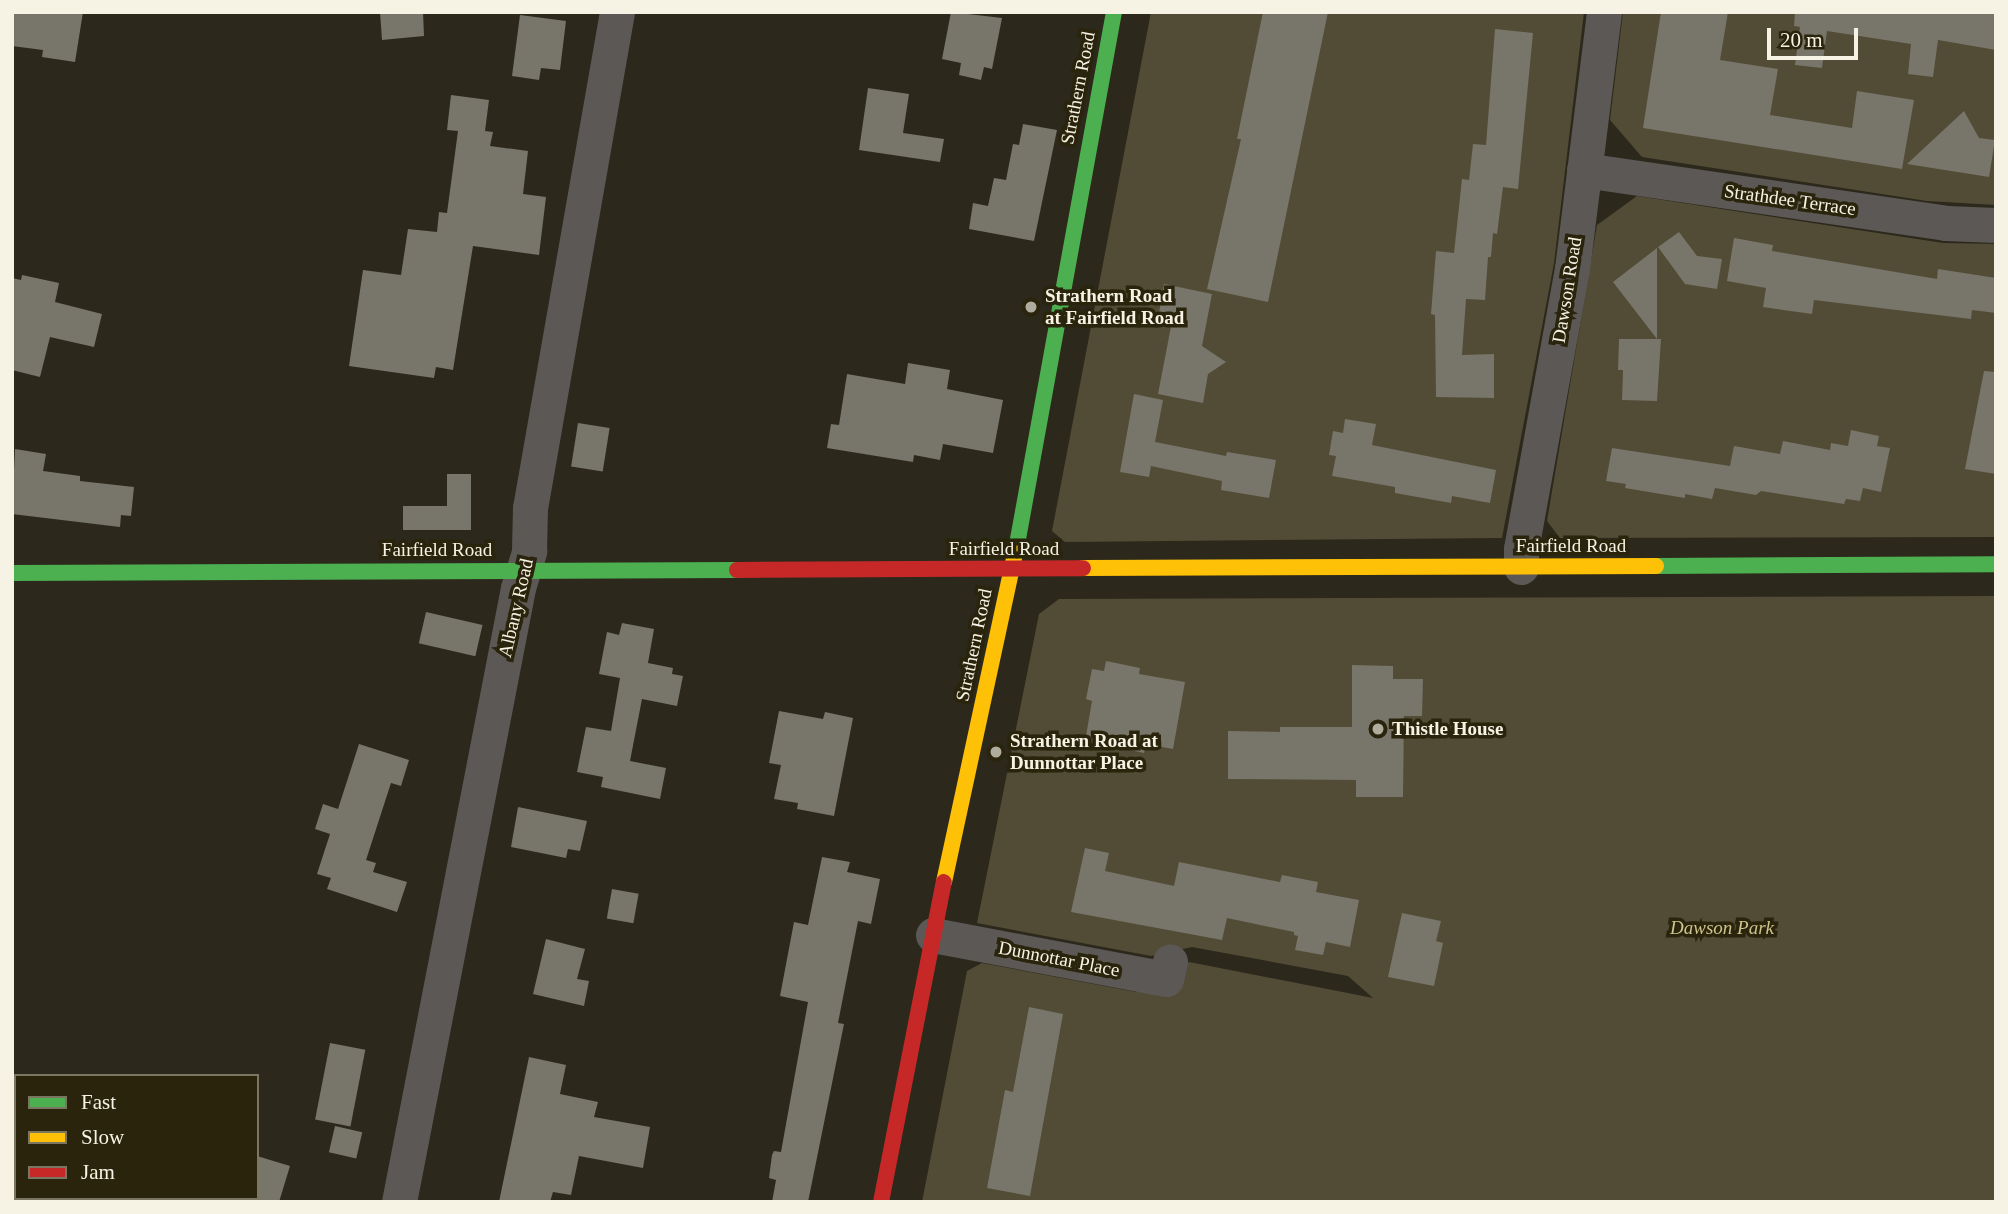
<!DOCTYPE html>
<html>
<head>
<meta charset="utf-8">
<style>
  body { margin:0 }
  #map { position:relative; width:2008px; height:1214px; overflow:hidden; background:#2c291c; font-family:"Times New Roman",serif }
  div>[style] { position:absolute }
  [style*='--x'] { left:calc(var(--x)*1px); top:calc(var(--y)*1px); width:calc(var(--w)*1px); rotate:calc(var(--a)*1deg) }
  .green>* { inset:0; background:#524c36 }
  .building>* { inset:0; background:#78756a; transform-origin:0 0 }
  .street>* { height:35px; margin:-17.5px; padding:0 17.5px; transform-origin:17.5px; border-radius:17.5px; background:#5c5856 }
  .fast>* { height:16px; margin:-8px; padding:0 8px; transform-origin:8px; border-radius:8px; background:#4caf50 }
  .slow>* { height:16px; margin:-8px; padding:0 8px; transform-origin:8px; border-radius:8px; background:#ffc107 }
  .jam>* { height:16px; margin:-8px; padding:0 8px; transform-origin:8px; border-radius:8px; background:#c62828 }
  .dots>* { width:19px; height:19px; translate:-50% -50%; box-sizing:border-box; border:4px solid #29240b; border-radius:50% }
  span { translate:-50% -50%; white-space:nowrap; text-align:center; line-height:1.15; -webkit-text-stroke:7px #29240b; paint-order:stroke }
  .street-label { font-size:19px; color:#f6f2e4 }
  .poi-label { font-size:19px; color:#f6f2e4; font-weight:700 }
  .left { translate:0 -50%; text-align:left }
  .park-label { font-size:19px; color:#cec28d; font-style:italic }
  .frame { position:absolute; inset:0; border:14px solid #f6f2e4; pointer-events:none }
  .legend { position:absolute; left:14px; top:1074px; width:245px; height:126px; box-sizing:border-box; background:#29240b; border:2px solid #7b7662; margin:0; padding:9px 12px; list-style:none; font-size:21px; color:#f6f2e4 }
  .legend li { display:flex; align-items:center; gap:14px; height:35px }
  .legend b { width:35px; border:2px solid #7b7662 }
  .scale { position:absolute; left:1767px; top:28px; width:91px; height:32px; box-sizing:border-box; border:4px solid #f6f2e4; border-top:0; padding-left:9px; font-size:21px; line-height:24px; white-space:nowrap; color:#f6f2e4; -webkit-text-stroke:5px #29240b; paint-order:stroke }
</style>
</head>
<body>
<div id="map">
  <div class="green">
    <i style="clip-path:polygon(1151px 12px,1584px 12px,1554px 263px,1502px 538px,1065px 542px,1052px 531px)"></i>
    <i style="clip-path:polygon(1623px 12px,1996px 12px,1996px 205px,1927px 201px,1642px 157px,1610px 120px)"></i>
    <i style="clip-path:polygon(1637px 196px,1943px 243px,1996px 244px,1996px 537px,1560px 538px,1547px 521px,1597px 225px)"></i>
    <i style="clip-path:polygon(1996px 596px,1996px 1202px,922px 1202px,967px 971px,982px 963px,1136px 992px,1189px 962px,1373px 998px,1348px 976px,1192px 947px,1151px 956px,977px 923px,1039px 614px,1059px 599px)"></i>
  </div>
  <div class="building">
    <i style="clip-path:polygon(12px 12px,83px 12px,75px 62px,42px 57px,43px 50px,12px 46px)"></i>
    <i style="clip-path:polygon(380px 12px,423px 12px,424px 36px,382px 40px)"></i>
    <i style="clip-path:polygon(951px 12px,1002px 18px,992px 69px,984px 67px,981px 80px,959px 75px,961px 63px,942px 59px)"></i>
    <i style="clip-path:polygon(1263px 12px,1328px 12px,1268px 302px,1207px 289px,1241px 139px,1237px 139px)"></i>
    <i style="clip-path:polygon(1661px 12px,1728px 12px,1720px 60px,1778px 69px,1770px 115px,1852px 128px,1857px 91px,1914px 100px,1902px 169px,1643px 128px)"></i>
    <i style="clip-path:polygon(1795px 12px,1996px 14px,1996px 50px,1938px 40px,1933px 77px,1908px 74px,1911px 44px,1827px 31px,1822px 68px,1795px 65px,1800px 27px,1794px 26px)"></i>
    <i style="clip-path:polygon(520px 15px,566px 21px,560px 70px,541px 68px,539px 80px,512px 76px)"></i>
    <i style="clip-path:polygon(1495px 29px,1533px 33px,1518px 189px,1503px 187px,1497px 234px,1493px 233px,1491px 257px,1488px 257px,1485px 300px,1466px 299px,1462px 355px,1494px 354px,1494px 398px,1436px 397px,1435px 315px,1431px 314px,1436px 251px,1454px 253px,1462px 179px,1469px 180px,1473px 144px,1486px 145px)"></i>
    <i style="clip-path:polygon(868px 88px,909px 94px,903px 133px,944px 139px,940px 162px,859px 150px)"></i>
    <i style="clip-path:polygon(451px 95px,489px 100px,485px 131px,493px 132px,490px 146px,528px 151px,523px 194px,546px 197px,539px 255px,473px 246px,453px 370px,436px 367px,434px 378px,349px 366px,363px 270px,401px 275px,408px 229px,437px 232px,439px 212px,447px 213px,458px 131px,447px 130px)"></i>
    <i style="clip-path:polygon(1964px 111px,1979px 138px,1995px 140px,1989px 177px,1907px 164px)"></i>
    <i style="clip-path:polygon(1023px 124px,1057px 130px,1034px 241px,969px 229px,973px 203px,988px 206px,994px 178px,1006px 180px,1013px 144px,1019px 145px)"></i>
    <i style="clip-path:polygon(1679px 232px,1697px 256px,1722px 259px,1717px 289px,1685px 284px,1658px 247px)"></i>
    <i style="clip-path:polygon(1734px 238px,1773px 245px,1772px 251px,1937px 279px,1938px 269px,1996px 278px,1996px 313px,1972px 310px,1971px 319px,1814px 300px,1812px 314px,1763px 307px,1766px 288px,1727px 281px)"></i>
    <i style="clip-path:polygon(1657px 248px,1657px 339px,1661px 339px,1657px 401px,1622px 400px,1623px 370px,1618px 370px,1619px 339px,1657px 339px,1613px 282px)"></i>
    <i style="clip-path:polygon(22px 275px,59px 283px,55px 302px,102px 314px,94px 347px,50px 337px,40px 377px,12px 370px,12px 278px,21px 280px)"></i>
    <i style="clip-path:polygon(1164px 284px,1212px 294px,1202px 346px,1226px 362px,1208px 374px,1203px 403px,1158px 394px,1173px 316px,1159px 313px)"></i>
    <i style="clip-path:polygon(908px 363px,950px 370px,947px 389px,1003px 400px,993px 453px,943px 444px,940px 460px,914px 455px,913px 462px,827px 448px,831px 424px,839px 425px,847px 374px,905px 384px)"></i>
    <i style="clip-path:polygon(1984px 371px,1996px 372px,1996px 474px,1965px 469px)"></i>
    <i style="clip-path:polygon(1134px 394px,1163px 400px,1155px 442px,1226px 456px,1227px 452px,1276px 460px,1269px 498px,1221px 490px,1222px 481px,1151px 466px,1149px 477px,1120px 472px)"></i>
    <i style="clip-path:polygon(1345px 419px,1376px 424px,1372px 445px,1496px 470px,1490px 503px,1452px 496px,1451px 503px,1395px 493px,1395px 487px,1332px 476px,1336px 456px,1329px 455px,1333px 431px,1343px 433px)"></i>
    <i style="left:578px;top:423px;width:32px;height:44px;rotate:9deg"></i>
    <i style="clip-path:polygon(1851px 430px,1879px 436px,1877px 446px,1890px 448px,1881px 492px,1863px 488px,1860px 501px,1846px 499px,1844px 504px,1761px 491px,1756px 495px,1715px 488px,1712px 499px,1685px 494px,1685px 498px,1625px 488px,1626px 484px,1606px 481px,1612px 448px,1730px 466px,1734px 446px,1780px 454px,1783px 441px,1830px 450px,1831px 443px,1848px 446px)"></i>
    <i style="clip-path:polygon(15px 449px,46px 454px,43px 471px,80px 476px,80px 481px,134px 487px,131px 516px,121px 515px,120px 527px,12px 514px)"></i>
    <i style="clip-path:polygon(447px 474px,471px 474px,471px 530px,403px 530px,403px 506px,447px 506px)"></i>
    <i style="left:426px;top:612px;width:58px;height:32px;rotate:13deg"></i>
    <i style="clip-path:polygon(622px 623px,654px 629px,648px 663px,673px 668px,672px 674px,683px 676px,677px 706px,642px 699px,630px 761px,666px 768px,660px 799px,601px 787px,603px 777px,577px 772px,586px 727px,611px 731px,620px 678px,599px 674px,607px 632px,619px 635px)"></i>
    <i style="clip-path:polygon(1106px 661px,1140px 668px,1139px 674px,1185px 682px,1173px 749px,1146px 744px,1144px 753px,1121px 748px,1122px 743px,1086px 736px,1092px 701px,1086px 699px,1092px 669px,1104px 671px)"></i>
    <i style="clip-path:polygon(1352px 665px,1393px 666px,1393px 679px,1423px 679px,1422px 716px,1404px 716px,1403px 797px,1356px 797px,1356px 780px,1228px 779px,1228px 731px,1280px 732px,1280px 727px,1352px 727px)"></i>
    <i style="clip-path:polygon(779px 711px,823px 719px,825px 712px,853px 718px,834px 816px,797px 809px,798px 803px,774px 799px,781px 765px,769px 763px)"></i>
    <i style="clip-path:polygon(359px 744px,409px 760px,401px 786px,391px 783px,366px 860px,376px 863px,373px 872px,407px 882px,397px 912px,327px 889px,331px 878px,317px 874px,330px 834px,315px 829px,323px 804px,338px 809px)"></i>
    <i style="clip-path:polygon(518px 807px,587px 821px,580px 851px,568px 849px,566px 858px,511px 847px)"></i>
    <i style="clip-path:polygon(1085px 848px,1109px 853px,1105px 871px,1174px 886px,1179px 862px,1280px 882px,1282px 875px,1318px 882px,1316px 892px,1359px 900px,1350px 947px,1326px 942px,1323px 955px,1295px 950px,1298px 936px,1294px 935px,1294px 932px,1227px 918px,1222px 940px,1071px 912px)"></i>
    <i style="clip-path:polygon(822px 857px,850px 862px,847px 872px,880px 879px,871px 924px,858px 921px,838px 1023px,844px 1024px,808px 1202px,772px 1202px,776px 1180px,769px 1178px,772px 1155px,774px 1151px,781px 1152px,808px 1002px,780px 996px,794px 922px,808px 925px)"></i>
    <i style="left:612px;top:889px;width:27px;height:30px;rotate:10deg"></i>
    <i style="clip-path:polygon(1402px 913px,1441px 921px,1436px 941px,1443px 943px,1434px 986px,1388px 977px)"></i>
    <i style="clip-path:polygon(546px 939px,585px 949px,577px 979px,589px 981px,584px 1006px,533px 994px)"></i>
    <i style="clip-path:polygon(1029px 1007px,1063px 1014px,1030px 1196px,987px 1188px,1005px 1090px,1013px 1092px)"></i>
    <i style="left:330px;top:1043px;width:36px;height:78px;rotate:11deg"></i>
    <i style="clip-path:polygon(529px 1057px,566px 1065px,560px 1094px,598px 1102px,594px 1117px,650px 1127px,643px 1168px,579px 1156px,571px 1195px,553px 1192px,550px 1202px,499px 1202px)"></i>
    <i style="left:335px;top:1126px;width:28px;height:27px;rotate:13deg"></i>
    <i style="clip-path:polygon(257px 1156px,290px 1166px,279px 1202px,257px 1202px)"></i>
  </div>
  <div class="street">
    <i style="--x:1584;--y:170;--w:366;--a:8.3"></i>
    <i style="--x:1946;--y:223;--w:50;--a:2.3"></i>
    <i style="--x:1521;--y:567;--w:18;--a:-90"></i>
    <i style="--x:1521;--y:549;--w:285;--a:-79.7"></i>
    <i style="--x:1572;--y:269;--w:259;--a:-82.9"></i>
    <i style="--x:933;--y:935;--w:237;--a:10.7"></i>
    <i style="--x:1166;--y:979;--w:18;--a:-77"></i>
    <i style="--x:399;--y:1202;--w:625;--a:-79.03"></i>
    <i style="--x:518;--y:588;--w:39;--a:-73"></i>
    <i style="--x:529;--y:551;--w:43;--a:-88.7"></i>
    <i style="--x:530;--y:508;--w:504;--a:-80.05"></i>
  </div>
  <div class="fast">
    <i style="--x:1016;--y:550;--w:547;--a:-79.68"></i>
    <i style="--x:1656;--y:566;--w:340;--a:-0.3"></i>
    <i style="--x:12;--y:573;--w:725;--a:-0.24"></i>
  </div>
  <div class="slow">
    <i style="--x:1083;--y:568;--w:573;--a:-0.2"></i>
    <i style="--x:944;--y:882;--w:340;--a:-77.8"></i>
  </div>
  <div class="jam">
    <i style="--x:737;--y:570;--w:346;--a:-0.3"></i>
    <i style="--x:881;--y:1202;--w:326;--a:-78.9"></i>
  </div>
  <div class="dots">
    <i style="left:1031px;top:307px;background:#afac9e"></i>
    <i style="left:1378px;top:729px;background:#afac9e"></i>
    <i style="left:996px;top:752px;background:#afac9e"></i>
  </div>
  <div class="street-label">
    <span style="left:1078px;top:88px;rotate:-79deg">Strathern Road</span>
    <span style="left:1790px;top:200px;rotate:8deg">Strathdee Terrace</span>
    <span style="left:1567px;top:290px;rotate:-81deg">Dawson Road</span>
    <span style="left:1571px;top:546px">Fairfield Road</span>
    <span style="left:1004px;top:549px">Fairfield Road</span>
    <span style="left:437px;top:550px">Fairfield Road</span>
    <span style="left:516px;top:608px;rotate:-77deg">Albany Road</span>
    <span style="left:974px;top:645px;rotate:-78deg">Strathern Road</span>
    <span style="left:1059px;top:959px;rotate:11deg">Dunnottar Place</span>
  </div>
  <div class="poi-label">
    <span class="left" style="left:1045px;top:307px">Strathern Road<br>at Fairfield Road</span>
    <span class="left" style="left:1392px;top:729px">Thistle House</span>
    <span class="left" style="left:1010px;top:752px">Strathern Road at<br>Dunnottar Place</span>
  </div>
  <div class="park-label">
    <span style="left:1722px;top:928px">Dawson Park</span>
  </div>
  <div class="frame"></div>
  <ul class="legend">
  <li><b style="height:9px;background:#4caf50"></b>Fast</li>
  <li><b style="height:9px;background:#ffc107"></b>Slow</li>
  <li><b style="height:9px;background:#c62828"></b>Jam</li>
  </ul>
  <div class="scale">20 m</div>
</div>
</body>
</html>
